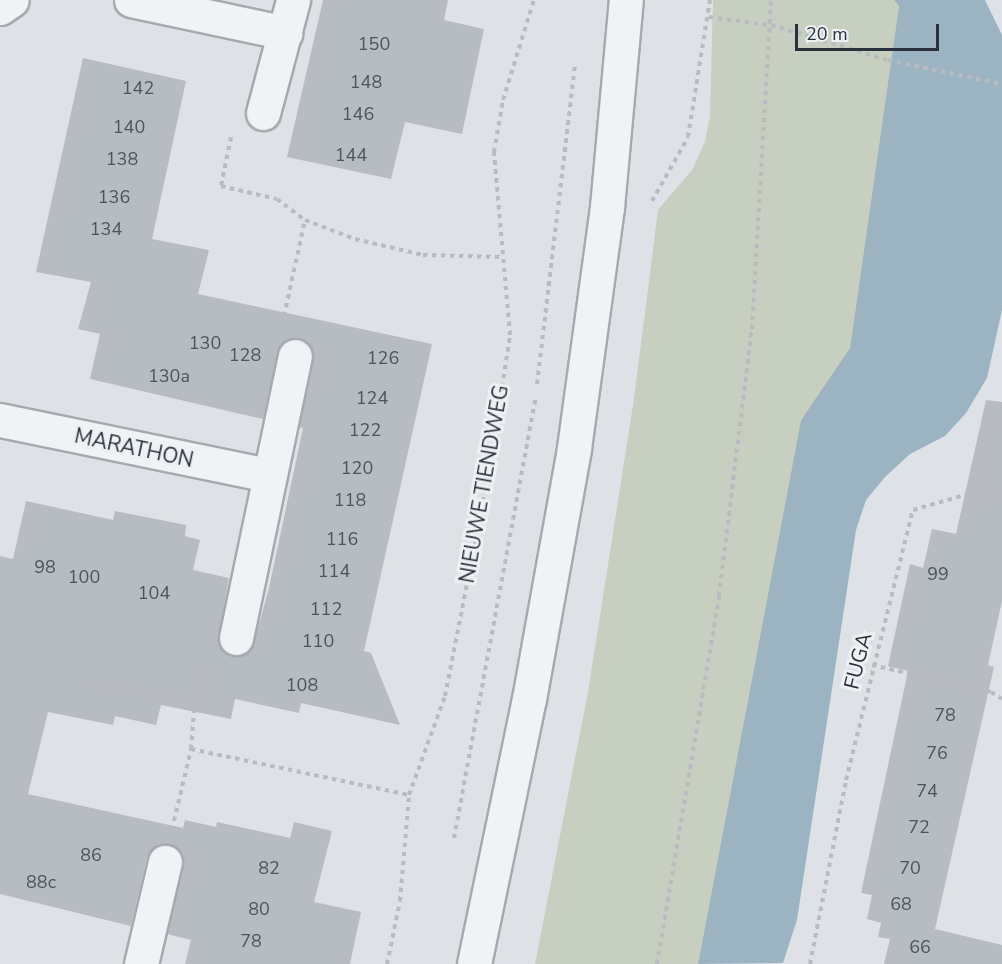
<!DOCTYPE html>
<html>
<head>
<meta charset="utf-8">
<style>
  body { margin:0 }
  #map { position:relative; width:1002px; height:964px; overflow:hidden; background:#dee2e6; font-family:"Nunito Sans",sans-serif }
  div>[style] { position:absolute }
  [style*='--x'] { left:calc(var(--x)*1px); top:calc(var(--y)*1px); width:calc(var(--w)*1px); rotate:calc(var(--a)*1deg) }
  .green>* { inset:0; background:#c6cfc0 }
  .water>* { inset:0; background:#9cb4c2 }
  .building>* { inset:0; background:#b6bcc2 }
  .path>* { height:4px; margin-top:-2px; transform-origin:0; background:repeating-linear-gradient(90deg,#b8bcc1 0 4.5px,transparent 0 9px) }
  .roads { filter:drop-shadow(2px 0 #a4aaaf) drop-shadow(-2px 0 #a4aaaf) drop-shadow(0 2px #a4aaaf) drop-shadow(0 -2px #a4aaaf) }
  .minor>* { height:33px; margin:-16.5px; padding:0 16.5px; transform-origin:16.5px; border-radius:16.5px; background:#f0f2f5 }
  .tertiary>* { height:33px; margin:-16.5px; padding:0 16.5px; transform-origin:16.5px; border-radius:16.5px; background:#f0f2f5 }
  span { translate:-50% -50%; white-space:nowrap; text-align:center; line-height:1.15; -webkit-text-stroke:6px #edf1f4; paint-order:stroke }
  .number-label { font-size:18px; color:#4c545d }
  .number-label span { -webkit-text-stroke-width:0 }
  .street-label { font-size:21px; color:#29323b }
  .scale { position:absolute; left:795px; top:24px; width:144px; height:27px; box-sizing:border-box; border:3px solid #29323b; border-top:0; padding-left:8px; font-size:18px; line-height:21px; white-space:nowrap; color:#29323b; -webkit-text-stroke:4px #edf1f4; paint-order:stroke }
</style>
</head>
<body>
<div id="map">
  <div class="green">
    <i style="clip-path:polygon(713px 0,894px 0,899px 6px,850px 348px,801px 420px,698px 964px,535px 964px,588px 692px,634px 399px,658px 210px,692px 170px,705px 142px,710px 116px)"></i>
  </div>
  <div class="water">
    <i style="clip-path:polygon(894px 0,985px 0,1002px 35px,1002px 310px,987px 378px,966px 413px,945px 436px,910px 454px,885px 477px,866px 500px,856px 530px,797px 920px,783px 963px,698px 964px,801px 420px,850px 348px,899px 6px)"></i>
  </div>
  <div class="building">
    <i style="clip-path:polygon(323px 0,448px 0,444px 20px,484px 29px,462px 134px,405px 122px,391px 179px,287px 157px)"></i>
    <i style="clip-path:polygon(83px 58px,186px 81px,152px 239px,209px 250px,198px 294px,432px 344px,364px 651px,371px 653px,400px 725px,301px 703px,299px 713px,235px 699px,231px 719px,161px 705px,156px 725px,115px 716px,113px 725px,48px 712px,28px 794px,183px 828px,185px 820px,216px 827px,217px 822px,290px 838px,294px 822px,332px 831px,314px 902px,361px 912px,350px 964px,185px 964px,191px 940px,167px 934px,183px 866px,178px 849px,169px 844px,159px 844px,147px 857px,131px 926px,0 894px,0 556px,13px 559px,26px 501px,113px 520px,115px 511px,186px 525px,185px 536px,200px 540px,193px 570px,229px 578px,218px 643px,232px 656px,242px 656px,254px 642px,269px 588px,303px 428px,299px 427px,313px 360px,313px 350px,299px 338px,281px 344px,263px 419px,90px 379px,100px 334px,78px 329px,91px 282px,36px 272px)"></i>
    <i style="clip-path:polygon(986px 400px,1002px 402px,1002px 601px,988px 665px,994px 667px,935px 929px,1002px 945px,1002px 964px,884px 964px,890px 939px,878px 937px,881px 923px,867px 919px,872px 895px,861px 893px,908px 671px,888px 666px,910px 564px,923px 568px,932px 529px,956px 534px)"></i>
  </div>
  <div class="path">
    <i style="--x:709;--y:17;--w:63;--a:7.4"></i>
    <i style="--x:771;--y:25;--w:122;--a:16.7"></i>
    <i style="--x:888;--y:60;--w:116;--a:11.9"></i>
    <i style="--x:231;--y:137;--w:50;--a:101.5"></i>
    <i style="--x:221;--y:186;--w:57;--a:13.1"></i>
    <i style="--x:277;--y:199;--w:35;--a:37"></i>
    <i style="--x:305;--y:220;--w:53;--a:20.8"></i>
    <i style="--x:355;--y:239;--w:70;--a:13.2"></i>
    <i style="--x:423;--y:255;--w:80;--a:1.4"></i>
    <i style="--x:652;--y:201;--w:73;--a:-60.6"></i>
    <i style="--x:688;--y:137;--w:139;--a:-80.9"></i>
    <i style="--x:284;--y:316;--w:98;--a:-77.7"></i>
    <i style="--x:537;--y:384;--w:323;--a:-83.2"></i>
    <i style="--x:975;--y:492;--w:28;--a:13"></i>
    <i style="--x:872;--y:665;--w:122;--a:12.8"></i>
    <i style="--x:991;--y:692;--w:13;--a:32"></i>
    <i style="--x:82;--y:681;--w:112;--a:10.8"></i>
    <i style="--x:191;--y:749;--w:223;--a:11.9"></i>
    <i style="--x:174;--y:821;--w:74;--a:-76.7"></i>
    <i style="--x:191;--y:749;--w:77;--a:-85.5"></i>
    <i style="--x:197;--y:672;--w:12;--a:-42"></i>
    <i style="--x:454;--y:838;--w:449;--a:-79.5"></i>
    <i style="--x:387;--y:964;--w:64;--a:-78.3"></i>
    <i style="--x:400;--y:901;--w:106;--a:-85.1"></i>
    <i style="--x:409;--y:795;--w:105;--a:-70"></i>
    <i style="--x:445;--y:696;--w:224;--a:-78.9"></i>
    <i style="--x:488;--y:476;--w:143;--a:-81.1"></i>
    <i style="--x:510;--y:335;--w:184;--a:-95"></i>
    <i style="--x:494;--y:152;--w:53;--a:-80.2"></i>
    <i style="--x:503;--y:100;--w:105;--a:-72.8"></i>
    <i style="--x:657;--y:964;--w:373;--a:-80.4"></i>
    <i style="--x:719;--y:596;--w:269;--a:-83"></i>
    <i style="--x:752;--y:329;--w:330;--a:-86.7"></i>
    <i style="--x:810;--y:964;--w:187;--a:-78.9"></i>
    <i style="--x:846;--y:780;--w:278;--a:-76.1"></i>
    <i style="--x:913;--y:510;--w:65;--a:-16.2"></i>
    <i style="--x:975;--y:492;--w:66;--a:-76.8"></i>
    <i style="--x:990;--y:428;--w:16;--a:-43"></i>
  </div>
  <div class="roads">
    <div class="minor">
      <i style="--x:131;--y:0;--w:158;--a:12"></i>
      <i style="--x:0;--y:8;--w:14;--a:-34"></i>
      <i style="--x:263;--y:113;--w:117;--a:-75.1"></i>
      <i style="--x:0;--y:420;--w:274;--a:11.6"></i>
      <i style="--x:236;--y:638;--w:288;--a:-78.2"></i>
      <i style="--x:141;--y:964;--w:105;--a:-76.8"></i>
    </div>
    <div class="tertiary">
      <i style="--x:474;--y:964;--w:271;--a:-78.3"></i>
      <i style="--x:529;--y:699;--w:255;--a:-79.8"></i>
      <i style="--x:574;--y:448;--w:243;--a:-82.2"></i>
      <i style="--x:607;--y:207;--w:208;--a:-84.8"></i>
    </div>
  </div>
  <div class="number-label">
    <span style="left:374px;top:44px">150</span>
    <span style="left:366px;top:82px">148</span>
    <span style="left:138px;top:88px">142</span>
    <span style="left:358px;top:114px">146</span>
    <span style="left:129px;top:127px">140</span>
    <span style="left:351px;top:155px">144</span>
    <span style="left:122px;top:159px">138</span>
    <span style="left:114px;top:197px">136</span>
    <span style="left:106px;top:229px">134</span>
    <span style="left:205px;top:343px">130</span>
    <span style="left:245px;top:355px">128</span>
    <span style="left:383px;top:358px">126</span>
    <span style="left:169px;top:376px">130a</span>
    <span style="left:372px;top:398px">124</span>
    <span style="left:365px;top:430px">122</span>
    <span style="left:357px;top:468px">120</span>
    <span style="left:350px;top:500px">118</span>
    <span style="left:342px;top:539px">116</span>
    <span style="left:45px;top:567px">98</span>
    <span style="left:334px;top:571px">114</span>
    <span style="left:938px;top:574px">99</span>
    <span style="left:84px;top:577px">100</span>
    <span style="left:154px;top:593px">104</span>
    <span style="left:326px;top:609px">112</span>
    <span style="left:318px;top:641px">110</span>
    <span style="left:302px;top:685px">108</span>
    <span style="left:945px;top:715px">78</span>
    <span style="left:937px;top:753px">76</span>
    <span style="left:927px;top:791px">74</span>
    <span style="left:919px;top:827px">72</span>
    <span style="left:91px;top:855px">86</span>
    <span style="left:269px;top:868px">82</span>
    <span style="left:910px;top:868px">70</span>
    <span style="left:41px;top:882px">88c</span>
    <span style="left:901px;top:904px">68</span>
    <span style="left:259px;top:909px">80</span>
    <span style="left:251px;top:941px">78</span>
    <span style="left:920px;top:947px">66</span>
  </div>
  <div class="street-label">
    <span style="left:134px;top:448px;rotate:12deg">MARATHON</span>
    <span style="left:484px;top:484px;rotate:-80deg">NIEUWE TIENDWEG</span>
    <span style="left:858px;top:661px;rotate:-76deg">FUGA</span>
  </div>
  <div class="scale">20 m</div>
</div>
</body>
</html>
